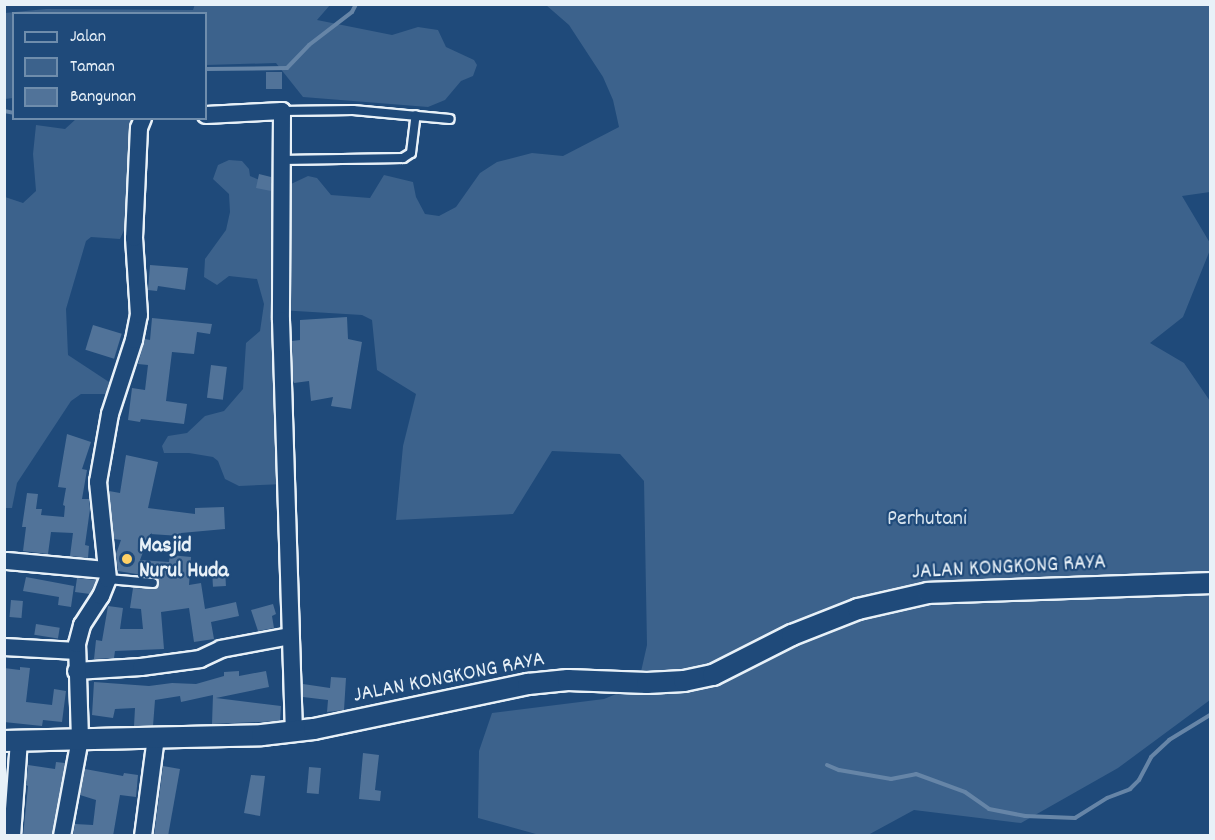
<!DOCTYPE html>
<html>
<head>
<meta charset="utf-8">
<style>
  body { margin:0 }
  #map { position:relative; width:1215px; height:840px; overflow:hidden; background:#1f4a7a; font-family:Dekko,sans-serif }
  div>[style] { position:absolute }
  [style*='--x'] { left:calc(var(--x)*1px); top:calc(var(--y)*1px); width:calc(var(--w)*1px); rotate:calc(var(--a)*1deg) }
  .green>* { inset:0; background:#3c628c }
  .stream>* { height:4px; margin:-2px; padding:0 2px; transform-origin:2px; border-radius:2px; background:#6685a7 }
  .building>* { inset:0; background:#517399; transform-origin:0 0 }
  .roads { filter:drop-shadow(2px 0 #e8f1f8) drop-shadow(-2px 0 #e8f1f8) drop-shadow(0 2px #e8f1f8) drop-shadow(0 -2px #e8f1f8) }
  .service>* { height:8px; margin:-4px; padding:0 4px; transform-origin:4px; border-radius:4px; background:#1f4a7a }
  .minor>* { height:16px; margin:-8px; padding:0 8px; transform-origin:8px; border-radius:8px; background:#1f4a7a }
  .tertiary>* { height:20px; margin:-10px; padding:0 10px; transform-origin:10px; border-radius:10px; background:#1f4a7a }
  .dots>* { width:16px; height:16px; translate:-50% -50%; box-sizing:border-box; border:3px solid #1f4a7a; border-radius:50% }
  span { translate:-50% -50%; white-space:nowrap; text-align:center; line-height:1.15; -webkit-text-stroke:4.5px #1f4a7a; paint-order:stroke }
  .park-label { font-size:22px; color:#d7e3ed }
  .poi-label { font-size:22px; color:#e8f1f8; font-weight:700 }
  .left { translate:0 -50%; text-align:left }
  .street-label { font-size:22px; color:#e8f1f8 }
  .frame { position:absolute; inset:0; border:6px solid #e8f1f8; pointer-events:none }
  .legend { position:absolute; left:12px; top:12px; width:195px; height:108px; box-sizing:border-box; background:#1f4a7a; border:2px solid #6f8dac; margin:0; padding:8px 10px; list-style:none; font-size:18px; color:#e8f1f8 }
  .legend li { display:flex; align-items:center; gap:12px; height:30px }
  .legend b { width:30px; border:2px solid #6f8dac }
</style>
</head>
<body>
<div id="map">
  <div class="green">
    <i style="clip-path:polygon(195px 4px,330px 5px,317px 20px,392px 35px,418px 27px,438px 30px,446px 47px,474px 60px,477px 65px,473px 76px,461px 81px,445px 100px,428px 107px,303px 97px,276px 63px,206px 65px,206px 14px,14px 14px,13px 98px,5px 99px,5px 13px,46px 9px,193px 10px)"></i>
    <i style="clip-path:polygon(546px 5px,1210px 5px,1210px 192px,1182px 196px,1210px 243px,1210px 250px,1183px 317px,1150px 343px,1184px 363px,1210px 401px,1210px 700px,1118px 768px,1021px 823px,914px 810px,868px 835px,543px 836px,478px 818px,479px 751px,492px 713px,604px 699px,638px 685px,647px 645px,644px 481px,620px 454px,552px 451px,513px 514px,396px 520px,403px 446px,416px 394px,377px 370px,372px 320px,362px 315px,279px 310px,285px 484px,239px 486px,225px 479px,218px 461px,213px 457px,189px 453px,164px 453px,162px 446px,168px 436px,187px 433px,205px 416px,224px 411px,243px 389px,246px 343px,260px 331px,264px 304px,257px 279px,229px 276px,217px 285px,204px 277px,205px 259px,226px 230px,230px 212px,229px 194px,213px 179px,218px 165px,229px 160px,242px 161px,249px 169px,250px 176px,267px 183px,291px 184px,308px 176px,317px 178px,331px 195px,370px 198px,384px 175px,413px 182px,416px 197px,425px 214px,439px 216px,456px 207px,480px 173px,497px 162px,532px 153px,563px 156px,619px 127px,613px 100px,603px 77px,569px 25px)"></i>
    <i style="clip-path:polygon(76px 119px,136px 119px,129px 144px,125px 228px,120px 239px,91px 237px,86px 241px,66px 309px,68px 355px,109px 382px,106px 394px,81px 394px,71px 401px,17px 483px,12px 508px,5px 508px,5px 197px,23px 203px,36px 191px,33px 154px,36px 125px,65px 129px)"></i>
  </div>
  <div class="stream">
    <i style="--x:206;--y:69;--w:81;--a:-0.7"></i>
    <i style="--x:287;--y:68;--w:32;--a:-46"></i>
    <i style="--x:309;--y:45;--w:54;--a:-37.5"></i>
    <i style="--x:352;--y:12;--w:9;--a:-63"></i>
    <i style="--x:4;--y:111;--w:10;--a:11"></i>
    <i style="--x:827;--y:765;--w:13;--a:23"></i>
    <i style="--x:839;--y:770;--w:53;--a:9.8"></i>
    <i style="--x:891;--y:779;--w:25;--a:-11"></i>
    <i style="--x:916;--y:774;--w:52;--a:20.2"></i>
    <i style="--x:965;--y:792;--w:29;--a:35"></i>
    <i style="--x:989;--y:809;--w:37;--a:11"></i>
    <i style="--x:1025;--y:816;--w:50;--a:2.3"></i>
    <i style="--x:1075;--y:818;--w:38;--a:-32"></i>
    <i style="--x:1107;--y:798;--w:25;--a:-21"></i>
    <i style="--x:1130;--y:789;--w:13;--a:-45"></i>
    <i style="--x:1139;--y:780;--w:26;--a:-62"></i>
    <i style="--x:1151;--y:757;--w:25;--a:-43"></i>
    <i style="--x:1169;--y:740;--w:48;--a:-31.4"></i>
  </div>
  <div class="building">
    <i style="left:266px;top:72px;width:16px;height:17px"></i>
    <i style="clip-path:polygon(259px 174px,271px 177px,271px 191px,256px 188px)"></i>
    <i style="clip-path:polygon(150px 265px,188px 268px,185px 290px,158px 286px,157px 291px,148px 290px)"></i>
    <i style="clip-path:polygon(347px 317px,348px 339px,362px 342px,351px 409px,331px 406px,333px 397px,311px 401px,309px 381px,294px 383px,293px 381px,292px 341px,300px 340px,300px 320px)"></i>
    <i style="clip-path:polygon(152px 318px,212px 324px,210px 334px,197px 332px,194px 354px,172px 352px,166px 401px,187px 404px,184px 424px,141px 419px,140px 422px,128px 420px,132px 388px,145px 390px,148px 365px,138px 364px,145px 339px,150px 340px)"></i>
    <i style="left:93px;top:325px;width:30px;height:26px;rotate:17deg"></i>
    <i style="left:211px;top:365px;width:16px;height:33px;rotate:7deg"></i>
    <i style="clip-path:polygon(67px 434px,91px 442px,82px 469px,87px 470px,82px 499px,89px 499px,90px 509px,85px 545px,89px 546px,88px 558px,70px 556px,73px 533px,51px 532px,48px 554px,23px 551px,26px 527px,22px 527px,27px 493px,38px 494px,36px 509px,42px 509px,41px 515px,64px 517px,65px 506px,63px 505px,66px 488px,58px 487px)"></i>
    <i style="clip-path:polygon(126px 455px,158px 462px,148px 508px,195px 514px,195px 508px,224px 507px,225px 529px,181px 533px,180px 536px,150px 534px,140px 560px,169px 562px,170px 555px,191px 557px,189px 585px,201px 583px,205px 609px,236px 602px,239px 616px,211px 622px,214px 639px,194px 642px,189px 608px,161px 612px,164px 649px,115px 651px,114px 658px,94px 659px,96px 640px,102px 641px,108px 606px,123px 608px,120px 629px,143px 629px,141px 609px,130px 608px,133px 588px,153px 589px,159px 584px,154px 577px,118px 571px,116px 554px,121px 540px,114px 539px,109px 491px,120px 493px)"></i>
    <i style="left:225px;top:568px;width:18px;height:13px;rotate:87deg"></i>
    <i style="clip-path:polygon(26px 577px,74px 586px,71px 607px,58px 605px,59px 597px,23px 591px)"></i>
    <i style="clip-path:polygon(77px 578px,96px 580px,90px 594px,75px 592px)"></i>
    <i style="left:11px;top:600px;width:12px;height:17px;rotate:5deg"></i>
    <i style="clip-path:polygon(273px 604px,276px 614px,272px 616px,274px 628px,258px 631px,251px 610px)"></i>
    <i style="left:36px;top:624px;width:24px;height:11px;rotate:9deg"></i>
    <i style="clip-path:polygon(20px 667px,30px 668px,26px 702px,52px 705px,54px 689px,66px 691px,62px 722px,43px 720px,42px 726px,4px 722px,4px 668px,20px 670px)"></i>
    <i style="clip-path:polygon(239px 671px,239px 676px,266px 671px,269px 687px,216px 698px,281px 706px,280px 721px,212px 724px,213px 695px,181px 702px,180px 696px,155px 700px,153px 726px,134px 726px,135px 708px,115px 709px,113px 718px,92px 715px,94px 682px,149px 686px,172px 683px,196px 684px,224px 676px,224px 672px)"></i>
    <i style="clip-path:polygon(331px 677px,346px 678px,344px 710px,327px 712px,328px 700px,303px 697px,303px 684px,330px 688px)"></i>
    <i style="clip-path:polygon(363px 753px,379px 755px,375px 790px,381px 791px,380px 801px,359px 799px)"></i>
    <i style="clip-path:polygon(56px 762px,65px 763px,52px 836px,23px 836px,28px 786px,26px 785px,28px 765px,55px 769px)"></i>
    <i style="clip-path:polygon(163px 766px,180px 769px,168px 836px,154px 836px)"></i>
    <i style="left:309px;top:767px;width:12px;height:26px;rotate:5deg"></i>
    <i style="clip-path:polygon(85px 769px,123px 776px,124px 773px,138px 775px,136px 797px,120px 795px,113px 836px,73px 836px,75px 824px,93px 825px,96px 800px,80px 795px)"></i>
    <i style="clip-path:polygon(251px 775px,265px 776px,260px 816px,244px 813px)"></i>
  </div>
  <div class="roads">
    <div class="service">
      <i style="--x:282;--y:111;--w:71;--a:-0.8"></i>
      <i style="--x:353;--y:110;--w:97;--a:5.3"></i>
      <i style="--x:281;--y:160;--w:122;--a:-0.9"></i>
      <i style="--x:403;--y:158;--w:9;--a:-32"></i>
      <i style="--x:411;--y:153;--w:38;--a:-83"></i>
      <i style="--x:108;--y:579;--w:45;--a:5.1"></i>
    </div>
    <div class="minor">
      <i style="--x:206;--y:115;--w:76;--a:-3"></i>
      <i style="--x:282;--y:111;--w:209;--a:90.3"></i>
      <i style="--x:281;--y:320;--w:412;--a:88.2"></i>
      <i style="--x:7;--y:561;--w:99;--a:5.2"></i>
      <i style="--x:4;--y:647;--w:73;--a:3.1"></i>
      <i style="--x:76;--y:671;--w:65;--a:-3.5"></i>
      <i style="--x:141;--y:667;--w:60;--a:-7.7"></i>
      <i style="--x:200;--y:659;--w:23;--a:-25"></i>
      <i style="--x:221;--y:649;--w:70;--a:-10.7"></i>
      <i style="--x:12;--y:836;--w:96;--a:-85.8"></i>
      <i style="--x:62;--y:836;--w:99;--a:-79.5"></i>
      <i style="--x:80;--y:739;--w:95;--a:-91.8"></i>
      <i style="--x:77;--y:644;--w:20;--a:-75"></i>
      <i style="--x:82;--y:625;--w:35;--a:-57"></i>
      <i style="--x:101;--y:596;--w:18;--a:-68"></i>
      <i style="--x:108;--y:579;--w:98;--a:-95.9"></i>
      <i style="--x:98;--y:482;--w:69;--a:-80"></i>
      <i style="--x:110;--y:414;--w:78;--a:-72"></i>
      <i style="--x:134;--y:340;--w:25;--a:-79"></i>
      <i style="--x:139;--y:315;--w:77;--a:-93.7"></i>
      <i style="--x:134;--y:238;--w:110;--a:-87.4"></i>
      <i style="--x:139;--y:128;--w:11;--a:-68"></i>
      <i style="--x:143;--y:836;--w:100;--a:-82.5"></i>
    </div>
    <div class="tertiary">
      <i style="--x:4;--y:741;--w:258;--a:-1.3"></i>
      <i style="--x:262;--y:735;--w:52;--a:-6.6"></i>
      <i style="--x:314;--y:729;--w:219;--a:-11.9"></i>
      <i style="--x:528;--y:684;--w:40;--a:-5.7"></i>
      <i style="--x:568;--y:680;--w:79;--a:2.2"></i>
      <i style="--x:647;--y:683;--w:37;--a:-3"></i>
      <i style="--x:684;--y:681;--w:30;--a:-12"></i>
      <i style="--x:713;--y:675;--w:89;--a:-26.9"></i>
      <i style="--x:792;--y:635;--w:71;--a:-21.5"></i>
      <i style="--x:858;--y:609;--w:72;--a:-12.9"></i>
      <i style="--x:928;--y:593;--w:282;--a:-2"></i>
    </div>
  </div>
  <div class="dots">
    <i style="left:127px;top:559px;background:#ffd166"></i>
  </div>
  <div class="park-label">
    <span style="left:927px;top:520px">Perhutani</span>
  </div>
  <div class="poi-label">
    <span class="left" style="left:139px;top:559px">Masjid<br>Nurul Huda</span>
  </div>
  <div class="street-label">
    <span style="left:1009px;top:568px;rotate:-3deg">JALAN KONGKONG RAYA</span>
    <span style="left:449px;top:678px;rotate:-11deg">JALAN KONGKONG RAYA</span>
  </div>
  <div class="frame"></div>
  <ul class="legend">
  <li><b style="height:8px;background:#1f4a7a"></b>Jalan</li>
  <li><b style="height:16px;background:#3c628c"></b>Taman</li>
  <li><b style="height:16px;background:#517399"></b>Bangunan</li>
  </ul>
</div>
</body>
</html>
